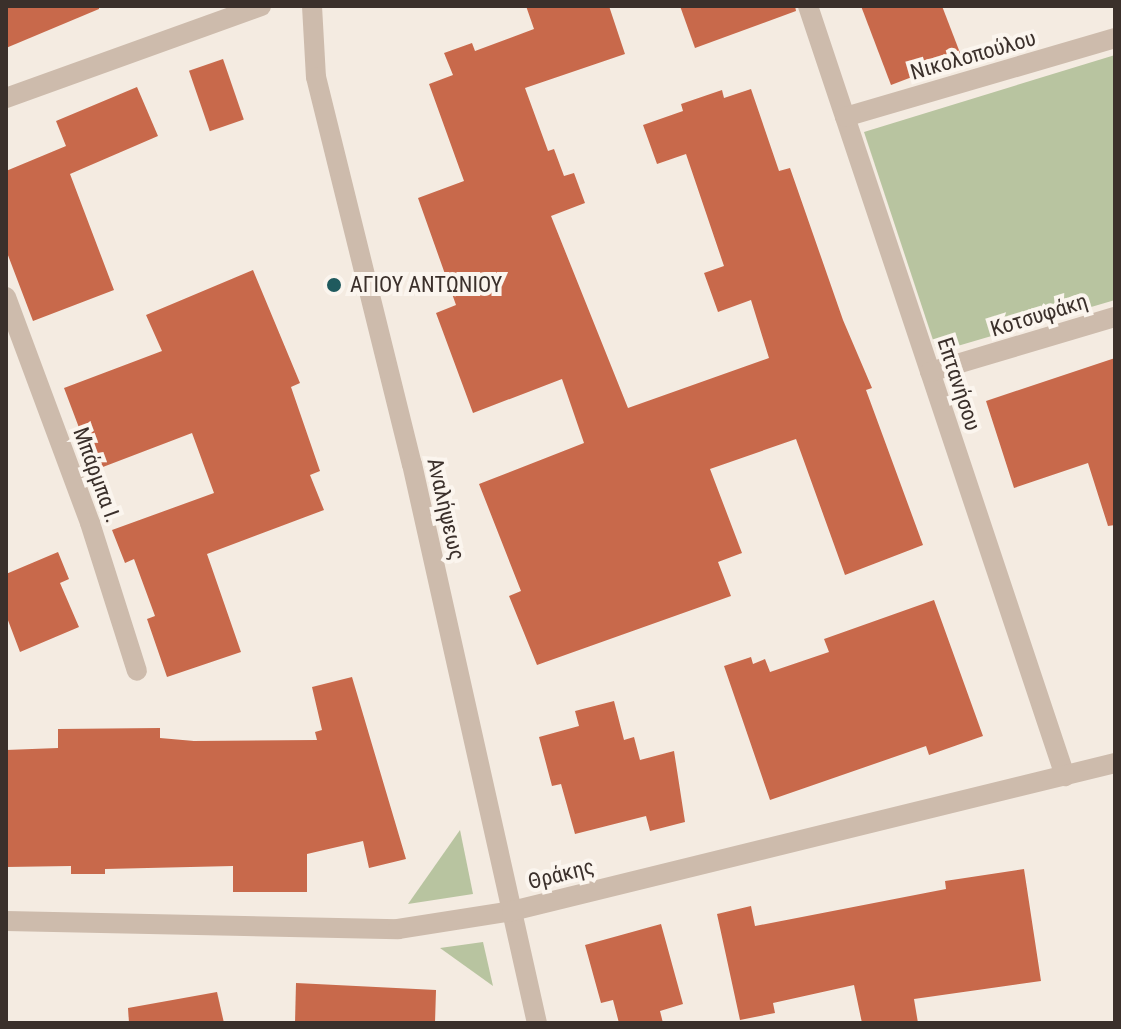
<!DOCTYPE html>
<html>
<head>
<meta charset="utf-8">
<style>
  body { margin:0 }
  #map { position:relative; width:1121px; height:1029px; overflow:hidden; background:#f4ebe1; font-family:"Roboto Condensed",sans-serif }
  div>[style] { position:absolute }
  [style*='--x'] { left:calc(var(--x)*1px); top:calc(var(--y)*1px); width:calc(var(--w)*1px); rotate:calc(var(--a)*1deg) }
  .green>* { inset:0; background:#b8c4a0 }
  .building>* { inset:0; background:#c8694b; transform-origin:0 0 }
  .minor>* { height:20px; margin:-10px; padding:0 10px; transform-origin:10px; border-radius:10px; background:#cdbbac }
  .dots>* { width:22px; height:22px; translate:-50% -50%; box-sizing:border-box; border:4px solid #fbf5ee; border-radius:50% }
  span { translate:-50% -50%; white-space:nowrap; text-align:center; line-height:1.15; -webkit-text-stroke:8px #fbf5ee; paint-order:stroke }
  .street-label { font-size:22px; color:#3b302b }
  .poi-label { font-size:22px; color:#3b302b }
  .left { translate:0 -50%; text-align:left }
  .frame { position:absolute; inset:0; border:8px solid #3b302b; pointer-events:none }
</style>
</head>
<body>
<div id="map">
  <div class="green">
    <i style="clip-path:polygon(1115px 55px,1115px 300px,937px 352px,864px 132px)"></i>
    <i style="clip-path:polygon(460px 830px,473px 894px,408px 904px)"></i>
    <i style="clip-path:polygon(483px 942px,493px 986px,440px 948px)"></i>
  </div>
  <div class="building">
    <i style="clip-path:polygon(6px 6px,99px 6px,99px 9px,6px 48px)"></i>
    <i style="clip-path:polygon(526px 6px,609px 6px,625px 54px,525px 88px,548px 151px,554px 149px,564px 176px,574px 173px,585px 203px,551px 216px,628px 408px,769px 358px,751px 300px,718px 312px,704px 273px,724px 266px,686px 154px,657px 164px,643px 125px,683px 111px,681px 104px,722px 90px,724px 98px,751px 89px,779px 171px,790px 168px,843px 320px,872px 388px,866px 390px,923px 545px,845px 575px,796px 439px,710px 469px,742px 553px,718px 562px,731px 596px,537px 665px,509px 596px,521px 591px,479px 484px,584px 443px,562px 379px,473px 413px,436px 313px,456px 305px,418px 198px,464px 181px,429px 84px,453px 75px,444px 53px,472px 43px,475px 51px,534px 29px)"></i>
    <i style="clip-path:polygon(680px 6px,795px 6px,796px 11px,695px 48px)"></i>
    <i style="clip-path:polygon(861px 6px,942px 6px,962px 58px,891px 85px)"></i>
    <i style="left:223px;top:59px;width:64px;height:36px;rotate:71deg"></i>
    <i style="clip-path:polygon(137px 87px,158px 136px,70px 174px,114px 290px,33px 321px,6px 250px,6px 171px,66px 146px,56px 121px)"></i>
    <i style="clip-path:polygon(253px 270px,300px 383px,291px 387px,320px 471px,310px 475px,324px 510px,207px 554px,241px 652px,167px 677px,147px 619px,155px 616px,134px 559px,125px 563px,112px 530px,214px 493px,192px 433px,95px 470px,64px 388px,162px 351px,146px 315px)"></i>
    <i style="clip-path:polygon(1115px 358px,1115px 525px,1108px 526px,1088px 463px,1014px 488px,986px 401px)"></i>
    <i style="clip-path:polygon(58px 552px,69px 579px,60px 583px,79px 627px,20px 652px,6px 615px,6px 574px)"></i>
    <i style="clip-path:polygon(934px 600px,983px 736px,929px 755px,926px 746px,770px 800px,724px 666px,751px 657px,753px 664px,765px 659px,770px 672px,829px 652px,824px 639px)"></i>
    <i style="clip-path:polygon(352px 677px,406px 859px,369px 868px,363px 841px,307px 854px,307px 892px,233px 892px,233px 866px,105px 869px,105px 874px,71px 874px,71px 866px,6px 867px,6px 750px,58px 748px,58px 729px,160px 728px,160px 738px,194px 741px,317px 740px,315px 732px,322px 730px,312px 687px)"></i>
    <i style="clip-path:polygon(614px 701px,624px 740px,634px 737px,640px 760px,674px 751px,685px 822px,650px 831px,646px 816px,575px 834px,561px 784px,552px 786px,539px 737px,579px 726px,575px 711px)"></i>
    <i style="clip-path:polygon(1024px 869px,1041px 981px,914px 999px,918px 1023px,862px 1023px,854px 985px,773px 1003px,775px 1013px,740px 1020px,717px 914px,751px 906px,755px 926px,946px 889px,945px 881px)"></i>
    <i style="clip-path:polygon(661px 924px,683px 1004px,660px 1011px,663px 1023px,619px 1023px,613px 1000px,601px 1003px,585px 945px)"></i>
    <i style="clip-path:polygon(296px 983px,436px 990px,435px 1023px,295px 1023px)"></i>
    <i style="clip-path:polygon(217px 992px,224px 1023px,129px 1023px,128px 1008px)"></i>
  </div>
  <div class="minor">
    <i style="--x:312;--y:6;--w:71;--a:86.8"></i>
    <i style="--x:316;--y:77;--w:399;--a:76.1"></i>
    <i style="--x:412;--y:464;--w:573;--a:77.4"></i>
    <i style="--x:808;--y:6;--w:812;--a:71.54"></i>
    <i style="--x:6;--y:98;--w:271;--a:-19.8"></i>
    <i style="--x:845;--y:117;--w:281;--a:-16.3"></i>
    <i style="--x:6;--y:297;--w:241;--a:69.6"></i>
    <i style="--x:90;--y:523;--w:155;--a:72.4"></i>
    <i style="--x:930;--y:372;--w:193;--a:-16.6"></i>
    <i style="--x:6;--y:921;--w:392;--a:1.2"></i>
    <i style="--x:398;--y:929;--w:115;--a:-9"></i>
    <i style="--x:512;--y:911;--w:621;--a:-13.79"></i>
  </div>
  <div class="dots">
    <i style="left:334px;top:285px;background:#1f5a5e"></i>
  </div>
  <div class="street-label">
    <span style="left:973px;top:55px;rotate:-16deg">Νικολοπούλου</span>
    <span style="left:1039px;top:315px;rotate:-17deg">Κοτσυφάκη</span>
    <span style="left:959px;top:384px;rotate:72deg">Επτανήσου</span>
    <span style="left:97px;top:475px;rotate:70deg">Μπάρμπα Ι.</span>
    <span style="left:446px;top:509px;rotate:77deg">Αναλήψεως</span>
    <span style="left:561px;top:874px;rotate:-14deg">Θράκης</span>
  </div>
  <div class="poi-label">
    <span class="left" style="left:350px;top:285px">ΑΓΙΟΥ ΑΝΤΩΝΙΟΥ</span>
  </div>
  <div class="frame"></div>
</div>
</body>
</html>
